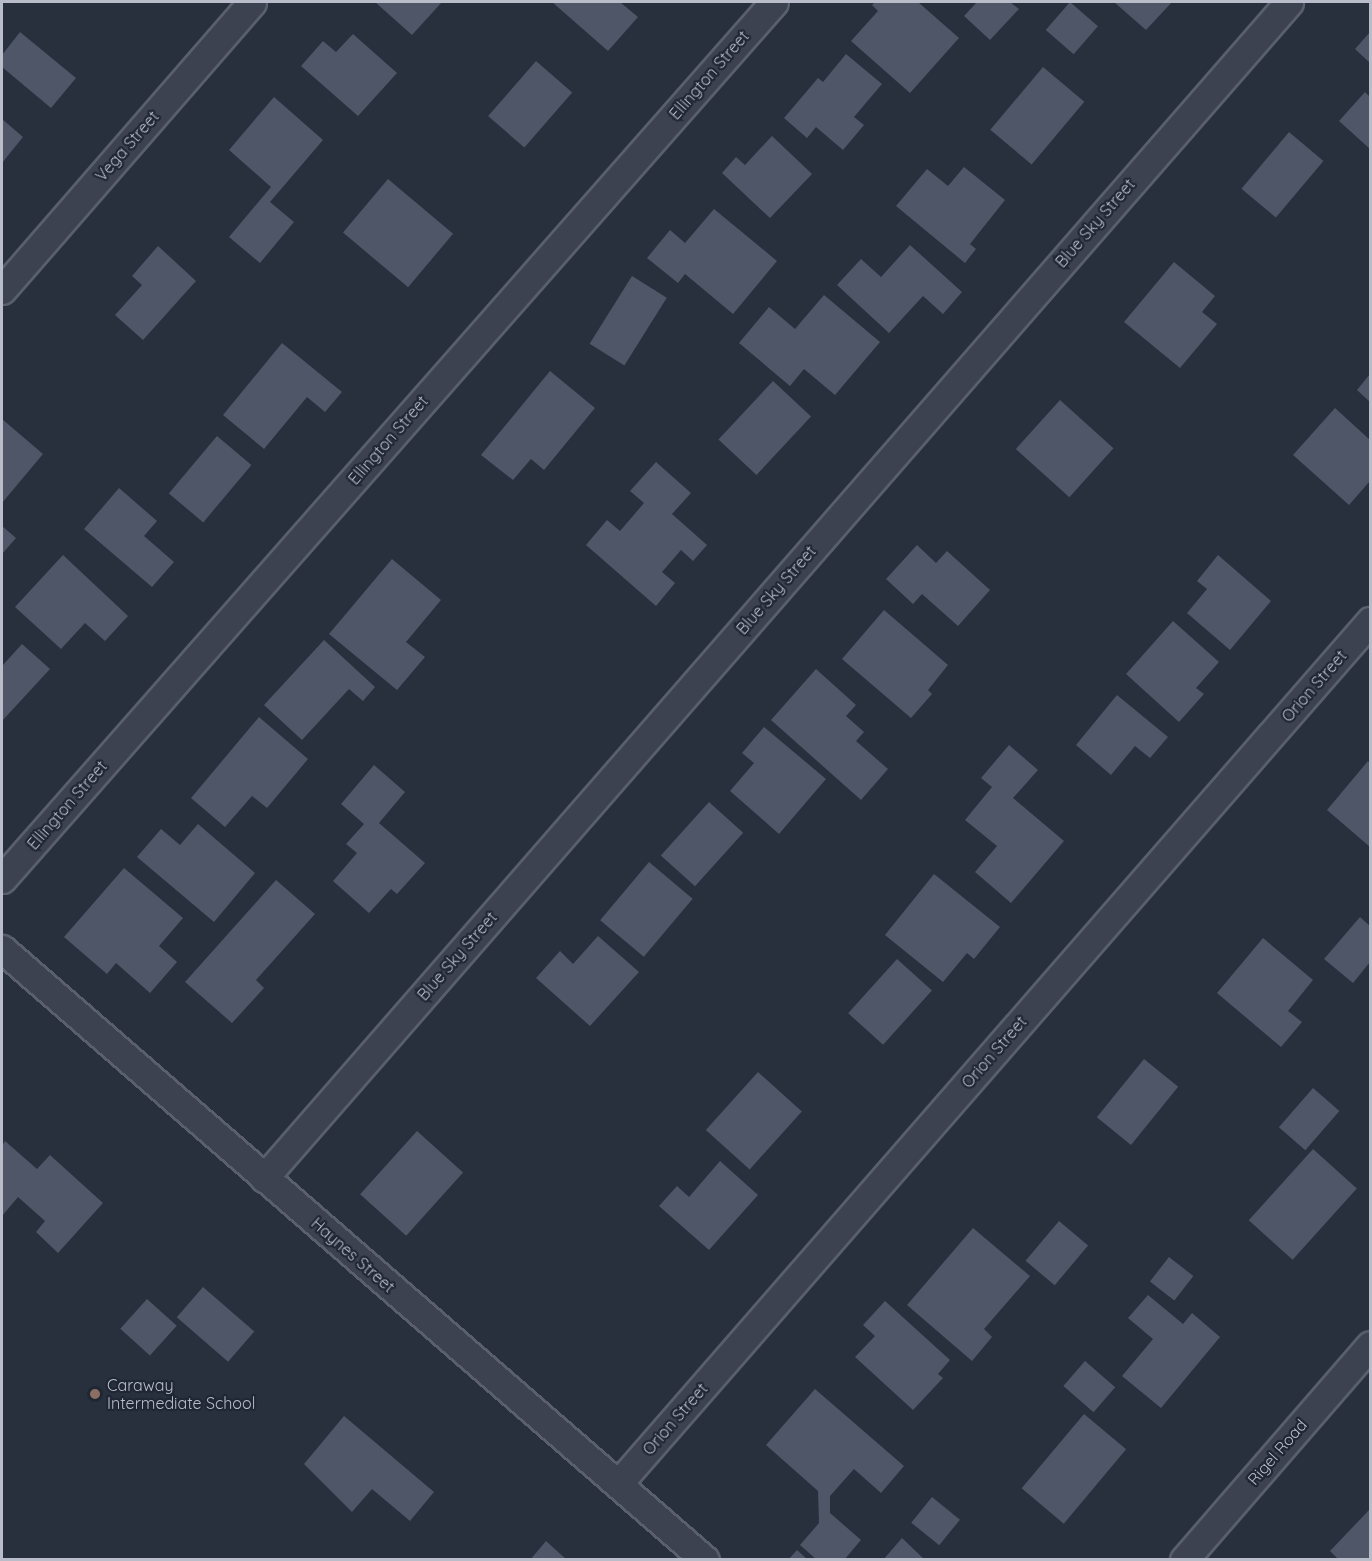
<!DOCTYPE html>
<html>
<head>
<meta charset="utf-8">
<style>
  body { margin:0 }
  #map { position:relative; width:1372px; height:1561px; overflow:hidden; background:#28303e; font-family:Quicksand,sans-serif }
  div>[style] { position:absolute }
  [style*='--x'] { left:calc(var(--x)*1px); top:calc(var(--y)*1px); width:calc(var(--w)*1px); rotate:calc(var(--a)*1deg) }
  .building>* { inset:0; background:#4e5667; transform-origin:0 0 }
  .roads { filter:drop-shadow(2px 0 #59606c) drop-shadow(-2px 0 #59606c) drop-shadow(0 2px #59606c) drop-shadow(0 -2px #59606c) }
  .minor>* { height:27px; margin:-13.5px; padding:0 13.5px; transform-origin:13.5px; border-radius:13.5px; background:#3c424f }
  .dots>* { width:16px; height:16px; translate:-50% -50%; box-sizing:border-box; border:3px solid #202734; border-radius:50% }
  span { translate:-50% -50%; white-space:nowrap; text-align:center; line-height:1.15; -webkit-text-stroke:4.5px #202734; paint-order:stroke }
  .street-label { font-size:16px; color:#b8bdc9 }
  .poi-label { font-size:16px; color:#b8bdc9 }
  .left { translate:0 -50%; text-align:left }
  .frame { position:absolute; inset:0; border:3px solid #b8bdc9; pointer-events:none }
</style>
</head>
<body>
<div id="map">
  <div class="building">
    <i style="clip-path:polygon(375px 2px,442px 2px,412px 35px)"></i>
    <i style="clip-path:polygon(552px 2px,620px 2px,638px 17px,608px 51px)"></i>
    <i style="clip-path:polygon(875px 2px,918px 2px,959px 38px,910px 93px,851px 41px,878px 11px,872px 5px)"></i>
    <i style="clip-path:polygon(977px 2px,1010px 2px,1019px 9px,990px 40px,964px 16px)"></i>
    <i style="left:1070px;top:2px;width:37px;height:37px;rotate:41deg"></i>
    <i style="clip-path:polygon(1114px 2px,1172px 2px,1146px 30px)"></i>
    <i style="clip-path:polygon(20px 32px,76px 78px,51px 108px,2px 67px,2px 55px)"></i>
    <i style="clip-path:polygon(1370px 32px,1370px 63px,1355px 49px)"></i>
    <i style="clip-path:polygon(353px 34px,397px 73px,358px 116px,301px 66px,323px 41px,336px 52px)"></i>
    <i style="clip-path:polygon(846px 54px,882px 84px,854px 117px,864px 125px,843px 150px,816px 127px,807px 138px,784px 118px,818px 78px,823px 82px)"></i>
    <i style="left:536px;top:61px;width:48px;height:73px;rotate:41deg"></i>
    <i style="left:1043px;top:67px;width:54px;height:82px;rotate:40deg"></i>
    <i style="clip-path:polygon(1365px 92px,1370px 97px,1370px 149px,1339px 121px)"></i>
    <i style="clip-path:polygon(274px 97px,323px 140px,270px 202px,294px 222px,260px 263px,229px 237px,271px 187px,229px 150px)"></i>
    <i style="clip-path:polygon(2px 119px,23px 137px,2px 163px)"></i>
    <i style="left:1289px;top:132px;width:45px;height:74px;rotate:40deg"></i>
    <i style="clip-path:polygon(772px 136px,812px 174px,770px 218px,722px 173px,736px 157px,745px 165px)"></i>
    <i style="clip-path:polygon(964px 167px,1005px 200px,970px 244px,976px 249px,965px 263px,896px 206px,927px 169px,948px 186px)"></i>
    <i style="left:388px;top:179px;width:85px;height:70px;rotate:40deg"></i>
    <i style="clip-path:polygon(714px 209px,777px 261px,733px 314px,685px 274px,678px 283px,647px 258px,670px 230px,685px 243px)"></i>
    <i style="clip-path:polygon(910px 245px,962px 292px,943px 314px,923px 296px,889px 333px,837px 285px,861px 259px,881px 277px)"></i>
    <i style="clip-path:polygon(158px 246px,196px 281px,143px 340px,115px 315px,142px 285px,132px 276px)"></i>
    <i style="clip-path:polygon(1174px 262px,1215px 296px,1202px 312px,1217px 324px,1180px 368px,1124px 322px)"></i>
    <i style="left:632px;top:276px;width:41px;height:80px;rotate:32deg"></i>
    <i style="clip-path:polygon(824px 295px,880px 342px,835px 395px,804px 369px,790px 386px,739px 343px,769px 307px,795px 329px)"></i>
    <i style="clip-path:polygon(282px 343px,342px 392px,325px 412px,307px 397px,264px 449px,223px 415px)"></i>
    <i style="clip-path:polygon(550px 371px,595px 408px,544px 470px,531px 459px,513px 480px,481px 455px)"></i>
    <i style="clip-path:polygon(1370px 374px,1370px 402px,1357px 390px)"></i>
    <i style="left:773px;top:381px;width:52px;height:80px;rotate:43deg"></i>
    <i style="left:1060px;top:400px;width:72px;height:66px;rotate:42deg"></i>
    <i style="clip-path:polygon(1335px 408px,1370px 440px,1370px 481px,1349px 505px,1293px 455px)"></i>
    <i style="clip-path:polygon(2px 419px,43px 454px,2px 503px)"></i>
    <i style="left:217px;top:436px;width:45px;height:75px;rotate:40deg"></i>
    <i style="clip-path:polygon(656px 462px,691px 493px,672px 514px,707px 545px,693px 561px,681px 550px,662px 572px,675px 583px,656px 606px,586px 545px,607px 520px,620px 531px,644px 503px,630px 491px)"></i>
    <i style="clip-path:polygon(119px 488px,157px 521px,144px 536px,174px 562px,152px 587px,84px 529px)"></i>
    <i style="clip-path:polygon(2px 526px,16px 538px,2px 554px)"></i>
    <i style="clip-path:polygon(917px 545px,936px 563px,947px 551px,990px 590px,958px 626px,922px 594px,913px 604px,886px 579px)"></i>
    <i style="clip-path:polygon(63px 555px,128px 616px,105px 641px,85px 623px,61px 649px,15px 607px)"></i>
    <i style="clip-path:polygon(1218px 555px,1271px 601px,1230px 650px,1187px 613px,1207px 589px,1197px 581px)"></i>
    <i style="clip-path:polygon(392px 559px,441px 600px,406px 642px,425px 657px,397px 690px,329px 634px)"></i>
    <i style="clip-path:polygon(884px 610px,948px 665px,928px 690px,932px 694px,911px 718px,842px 659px)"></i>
    <i style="clip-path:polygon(1173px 621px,1219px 662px,1196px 688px,1204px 694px,1179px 722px,1126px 674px)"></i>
    <i style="clip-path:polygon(324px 640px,375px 687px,363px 701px,349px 689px,302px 740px,264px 705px)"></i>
    <i style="clip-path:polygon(22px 644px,50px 669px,2px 721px,2px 666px)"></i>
    <i style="clip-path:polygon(816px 669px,856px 705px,846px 716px,864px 732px,856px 741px,888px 769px,861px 800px,771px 720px)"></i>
    <i style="clip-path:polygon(1117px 695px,1168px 737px,1150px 758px,1135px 746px,1111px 775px,1076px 745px)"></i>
    <i style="clip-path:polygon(259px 717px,308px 759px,267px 808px,252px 796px,225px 827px,191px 798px)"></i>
    <i style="clip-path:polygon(764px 727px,826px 779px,779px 834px,730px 791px,754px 763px,742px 753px)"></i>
    <i style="clip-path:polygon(1009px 745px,1038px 770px,1013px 798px,1064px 841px,1011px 903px,975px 872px,997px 846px,965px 820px,992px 787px,981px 778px)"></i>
    <i style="clip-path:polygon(1368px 761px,1370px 764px,1370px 847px,1327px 810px)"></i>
    <i style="clip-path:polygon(374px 765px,405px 792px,379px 823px,425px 863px,397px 894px,391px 889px,369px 913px,333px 881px,357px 853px,346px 844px,364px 824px,341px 804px)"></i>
    <i style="left:709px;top:802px;width:46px;height:72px;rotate:42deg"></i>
    <i style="clip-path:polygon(198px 824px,255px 873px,214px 922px,137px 857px,161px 829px,180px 845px)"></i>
    <i style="left:649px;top:862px;width:57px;height:76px;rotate:40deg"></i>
    <i style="clip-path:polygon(124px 868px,183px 918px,159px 946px,177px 962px,150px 993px,116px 963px,107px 974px,64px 937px)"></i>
    <i style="clip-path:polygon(934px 874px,1000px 927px,974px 959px,967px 953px,943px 982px,885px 935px)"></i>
    <i style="clip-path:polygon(276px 880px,315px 914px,256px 980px,264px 988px,232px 1023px,185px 982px)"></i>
    <i style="clip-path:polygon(1360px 917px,1370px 926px,1370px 962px,1353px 983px,1324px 959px)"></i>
    <i style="clip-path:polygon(598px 936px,639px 972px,590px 1026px,536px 978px,560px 951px,573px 964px)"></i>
    <i style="clip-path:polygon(1263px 938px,1313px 980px,1288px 1011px,1302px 1022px,1281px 1047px,1217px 993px)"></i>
    <i style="left:897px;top:959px;width:47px;height:73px;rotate:42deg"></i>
    <i style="left:1144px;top:1059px;width:44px;height:75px;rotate:39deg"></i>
    <i style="left:758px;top:1072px;width:59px;height:78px;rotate:42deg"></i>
    <i style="left:1313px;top:1088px;width:35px;height:52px;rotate:41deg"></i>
    <i style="left:417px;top:1131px;width:62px;height:85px;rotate:42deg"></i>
    <i style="clip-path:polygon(5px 1141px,37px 1169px,50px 1155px,103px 1203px,58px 1253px,36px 1232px,45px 1221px,18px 1197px,2px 1216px,2px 1146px)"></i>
    <i style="left:1313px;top:1149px;width:59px;height:96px;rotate:42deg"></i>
    <i style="clip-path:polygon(720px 1161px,758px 1195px,709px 1250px,659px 1206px,677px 1186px,689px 1197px)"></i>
    <i style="left:1059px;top:1221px;width:38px;height:52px;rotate:40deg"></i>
    <i style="clip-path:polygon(973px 1228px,1030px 1276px,984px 1329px,992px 1337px,972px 1361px,907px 1305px)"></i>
    <i style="left:1169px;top:1257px;width:31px;height:31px;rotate:38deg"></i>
    <i style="left:203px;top:1287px;width:68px;height:40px;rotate:41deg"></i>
    <i style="clip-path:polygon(1148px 1295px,1183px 1324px,1192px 1313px,1220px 1337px,1161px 1408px,1122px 1376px,1153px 1339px,1128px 1318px)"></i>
    <i style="left:147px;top:1299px;width:40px;height:40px;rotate:42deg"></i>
    <i style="clip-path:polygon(885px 1301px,950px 1360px,938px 1374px,943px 1378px,913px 1410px,855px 1357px,875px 1336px,863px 1325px)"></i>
    <i style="left:1085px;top:1361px;width:40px;height:33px;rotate:41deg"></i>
    <i style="clip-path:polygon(815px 1389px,904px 1466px,881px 1493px,854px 1469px,830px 1496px,830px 1513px,861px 1540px,844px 1560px,817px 1560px,800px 1545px,819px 1523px,818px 1491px,766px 1445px)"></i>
    <i style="left:1084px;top:1414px;width:55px;height:97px;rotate:40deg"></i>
    <i style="clip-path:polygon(344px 1416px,434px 1492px,410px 1521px,372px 1489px,352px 1512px,304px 1464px)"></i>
    <i style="left:932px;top:1497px;width:36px;height:33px;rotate:39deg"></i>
    <i style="clip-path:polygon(1370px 1509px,1370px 1560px,1339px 1560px,1330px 1551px)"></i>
    <i style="clip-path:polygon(902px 1538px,925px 1560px,883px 1560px)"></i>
    <i style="clip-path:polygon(546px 1541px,567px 1560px,530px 1560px)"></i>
    <i style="clip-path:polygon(797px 1550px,808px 1560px,788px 1560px)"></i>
  </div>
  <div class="roads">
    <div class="minor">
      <i style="--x:2;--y:290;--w:381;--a:-49"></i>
      <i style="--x:2;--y:879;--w:1168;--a:-48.64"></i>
      <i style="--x:2;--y:949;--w:931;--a:40.99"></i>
      <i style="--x:264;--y:1178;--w:1560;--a:-48.92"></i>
      <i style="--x:618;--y:1484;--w:1145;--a:-48.93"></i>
      <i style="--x:1184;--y:1560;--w:284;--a:-49.1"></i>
    </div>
  </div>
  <div class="dots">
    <i style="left:95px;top:1394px;background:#8d6e63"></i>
  </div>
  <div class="street-label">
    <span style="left:709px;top:75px;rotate:-49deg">Ellington Street</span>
    <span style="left:127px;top:146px;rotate:-49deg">Vega Street</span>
    <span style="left:1095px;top:223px;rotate:-49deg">Blue Sky Street</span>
    <span style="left:388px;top:440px;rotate:-49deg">Ellington Street</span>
    <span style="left:776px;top:590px;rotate:-49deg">Blue Sky Street</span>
    <span style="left:1314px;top:686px;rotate:-49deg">Orion Street</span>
    <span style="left:67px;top:805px;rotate:-49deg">Ellington Street</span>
    <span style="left:457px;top:956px;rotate:-49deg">Blue Sky Street</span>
    <span style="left:994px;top:1052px;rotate:-49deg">Orion Street</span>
    <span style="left:353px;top:1255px;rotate:41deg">Haynes Street</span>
    <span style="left:675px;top:1419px;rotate:-49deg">Orion Street</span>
    <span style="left:1277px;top:1452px;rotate:-49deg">Rigel Road</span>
  </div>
  <div class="poi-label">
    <span class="left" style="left:107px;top:1394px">Caraway<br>Intermediate School</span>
  </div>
  <div class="frame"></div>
</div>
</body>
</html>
